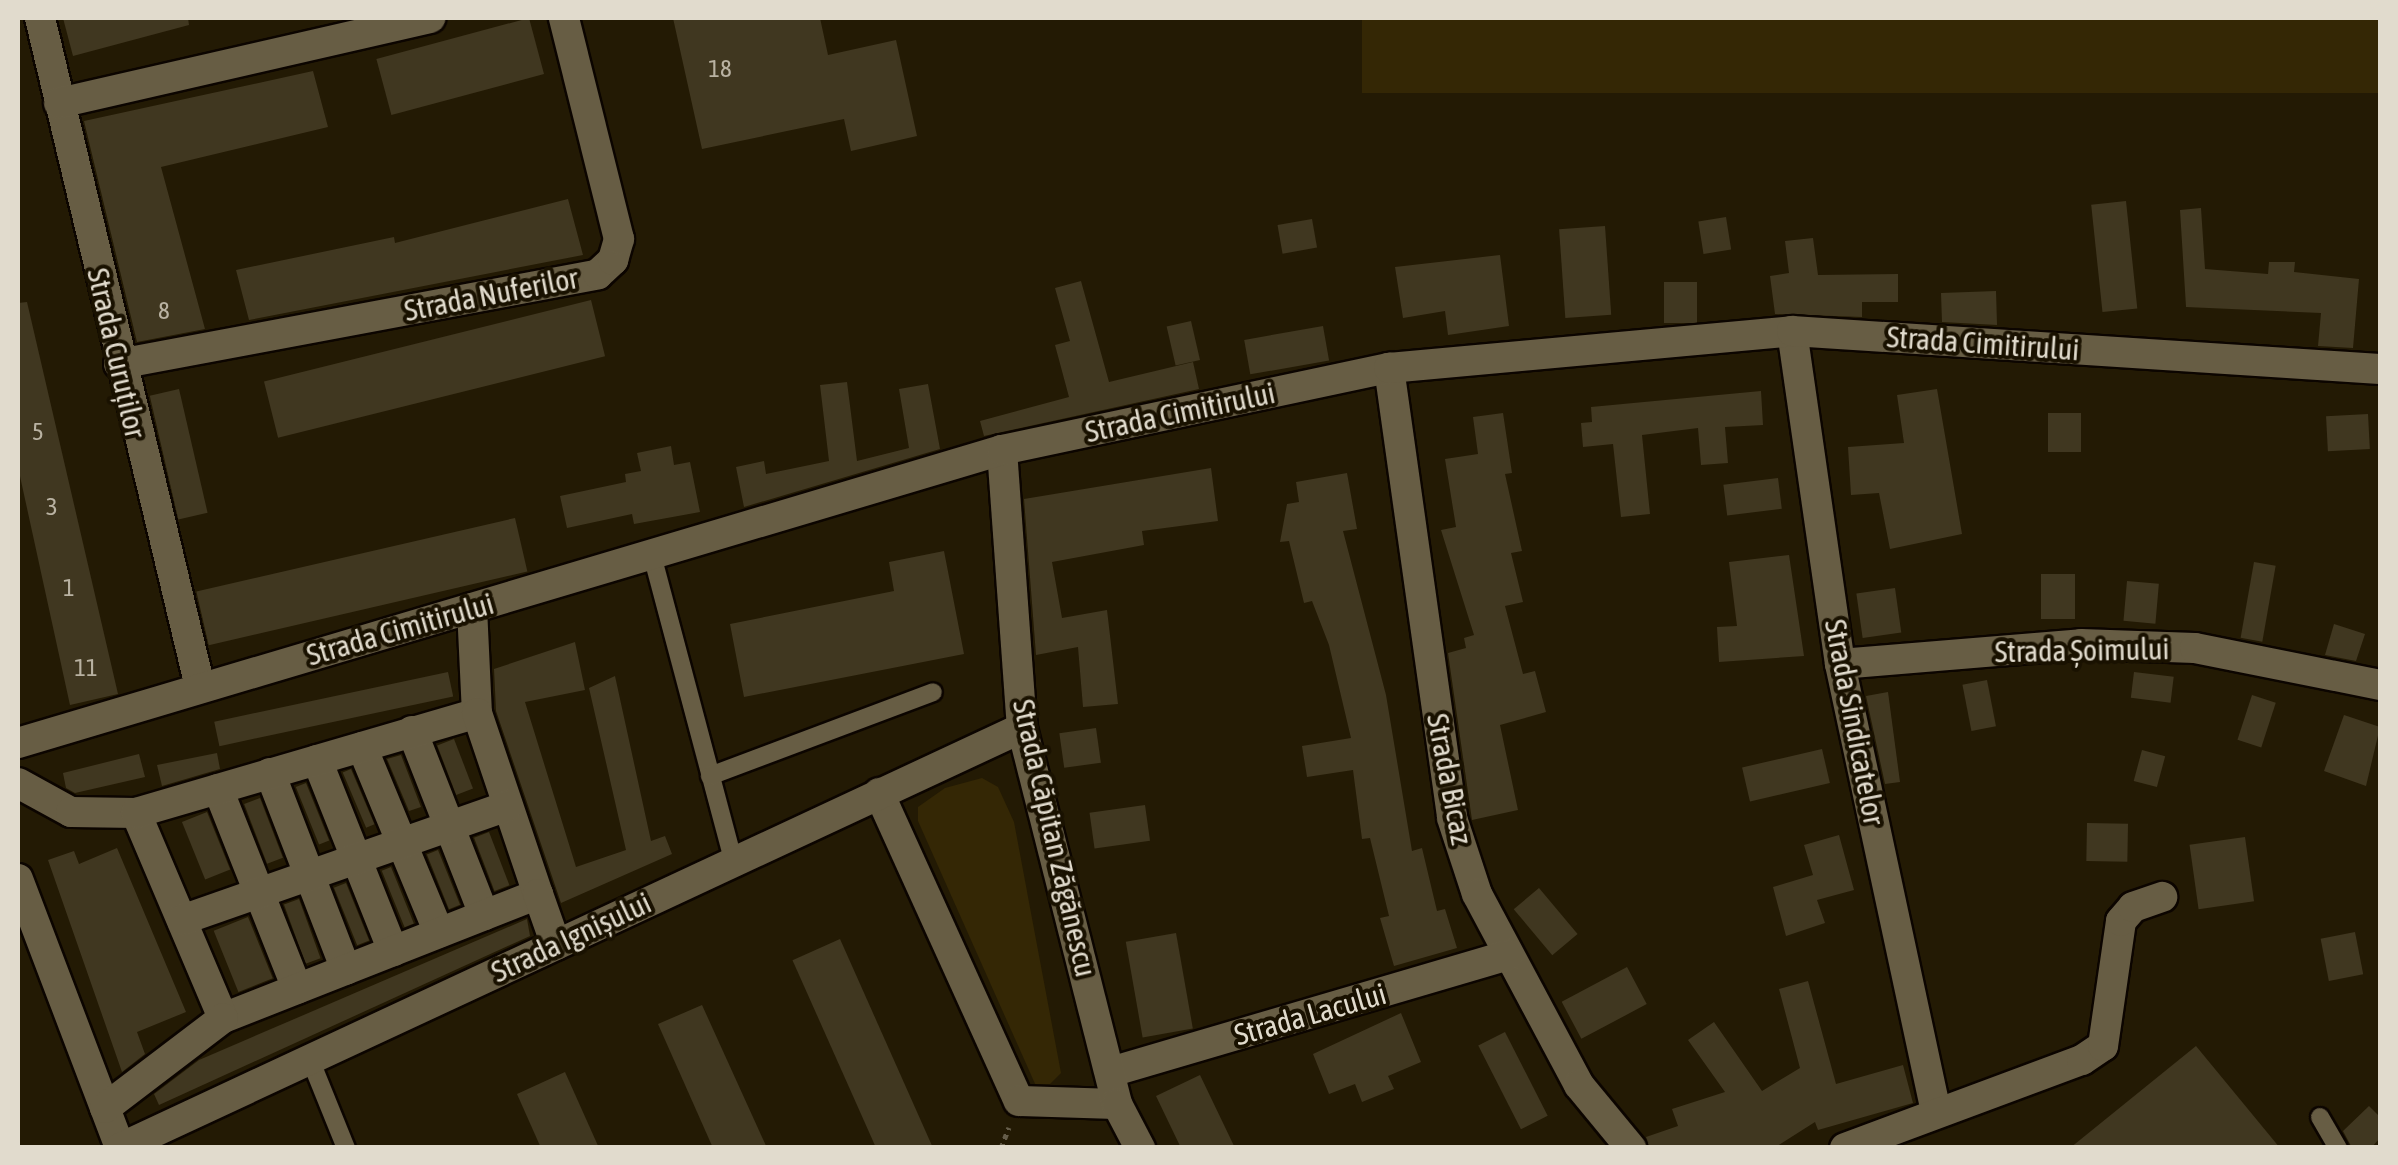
<!DOCTYPE html>
<html>
<head>
<meta charset="utf-8">
<style>
  body { margin:0 }
  #map { position:relative; width:2398px; height:1165px; overflow:hidden; background:#231a04; font-family:"Asap Condensed",sans-serif }
  div>[style] { position:absolute }
  [style*='--x'] { left:calc(var(--x)*1px); top:calc(var(--y)*1px); width:calc(var(--w)*1px); rotate:calc(var(--a)*1deg) }
  .green>* { inset:0; background:#342705; transform-origin:0 0 }
  .building>* { inset:0; background:#403720; transform-origin:0 0 }
  .path>* { height:5px; margin-top:-2.5px; transform-origin:0; background:repeating-linear-gradient(90deg,#645c49 0 5px,transparent 0 10px) }
  .roads { filter:drop-shadow(2px 0 #0c0500) drop-shadow(-2px 0 #0c0500) drop-shadow(0 2px #0c0500) drop-shadow(0 -2px #0c0500) }
  .lane>* { height:18px; margin:-9px; padding:0 9px; transform-origin:9px; border-radius:9px; background:#675d44 }
  .street>* { height:30px; margin:-15px; padding:0 15px; transform-origin:15px; border-radius:15px; background:#675d44 }
  .secondary>* { height:30px; margin:-15px; padding:0 15px; transform-origin:15px; border-radius:15px; background:#675d44 }
  span { translate:-50% -50%; white-space:nowrap; text-align:center; line-height:1.15; -webkit-text-stroke:8px #191100; paint-order:stroke }
  .number-label { font-size:25px; color:#b9b2a2 }
  .number-label span { -webkit-text-stroke-width:0 }
  .street-label { font-size:30px; color:#e1dbcd }
  .frame { position:absolute; inset:0; border:20px solid #e1dbcd; pointer-events:none }
</style>
</head>
<body>
<div id="map">
  <div class="green">
    <i style="left:1362px;top:18px;width:1018px;height:75px"></i>
    <i style="clip-path:polygon(982px 778px,998px 787px,1014px 822px,1061px 1073px,1050px 1084px,1036px 1086px,918px 821px,918px 807px,945px 788px)"></i>
  </div>
  <div class="building">
    <i style="clip-path:polygon(63px 18px,188px 18px,189px 25px,73px 56px)"></i>
    <i style="left:529px;top:18px;width:58px;height:158px;rotate:75deg"></i>
    <i style="clip-path:polygon(673px 18px,820px 18px,828px 55px,896px 40px,917px 136px,851px 151px,844px 119px,702px 149px)"></i>
    <i style="clip-path:polygon(313px 71px,328px 127px,161px 167px,205px 329px,137px 342px,84px 121px)"></i>
    <i style="clip-path:polygon(568px 199px,583px 255px,249px 320px,236px 270px,394px 237px,395px 243px)"></i>
    <i style="left:2126px;top:201px;width:108px;height:35px;rotate:84deg"></i>
    <i style="clip-path:polygon(2201px 208px,2205px 269px,2268px 274px,2269px 262px,2295px 262px,2294px 272px,2359px 279px,2353px 348px,2318px 346px,2321px 313px,2186px 307px,2180px 210px)"></i>
    <i style="left:1726px;top:217px;width:33px;height:28px;rotate:81deg"></i>
    <i style="left:1312px;top:219px;width:29px;height:35px;rotate:80deg"></i>
    <i style="left:1605px;top:226px;width:89px;height:46px;rotate:86deg"></i>
    <i style="clip-path:polygon(1813px 238px,1818px 275px,1898px 274px,1898px 302px,1862px 302px,1862px 317px,1775px 314px,1770px 276px,1789px 273px,1785px 241px)"></i>
    <i style="clip-path:polygon(1500px 255px,1509px 326px,1448px 335px,1445px 311px,1403px 318px,1395px 267px)"></i>
    <i style="clip-path:polygon(1081px 281px,1109px 382px,1193px 362px,1199px 389px,984px 436px,980px 421px,1069px 397px,1055px 345px,1070px 341px,1055px 288px)"></i>
    <i style="left:1664px;top:282px;width:33px;height:41px"></i>
    <i style="clip-path:polygon(1996px 291px,1997px 325px,1942px 322px,1941px 293px)"></i>
    <i style="left:591px;top:300px;width:58px;height:337px;rotate:76deg"></i>
    <i style="clip-path:polygon(27px 302px,118px 694px,70px 705px,18px 467px,18px 303px)"></i>
    <i style="left:1191px;top:321px;width:40px;height:25px;rotate:77deg"></i>
    <i style="left:1323px;top:326px;width:35px;height:80px;rotate:80deg"></i>
    <i style="clip-path:polygon(847px 382px,857px 461px,909px 448px,899px 389px,928px 384px,940px 449px,744px 507px,736px 467px,764px 461px,766px 474px,829px 461px,820px 385px)"></i>
    <i style="left:179px;top:389px;width:127px;height:30px;rotate:77deg"></i>
    <i style="clip-path:polygon(1937px 389px,1962px 534px,1890px 549px,1879px 493px,1851px 495px,1848px 447px,1904px 443px,1897px 395px)"></i>
    <i style="clip-path:polygon(1761px 391px,1763px 425px,1725px 427px,1728px 463px,1701px 465px,1698px 428px,1642px 435px,1650px 514px,1621px 517px,1613px 444px,1583px 447px,1581px 423px,1592px 422px,1591px 407px)"></i>
    <i style="clip-path:polygon(1503px 413px,1512px 473px,1505px 474px,1522px 551px,1511px 553px,1523px 602px,1505px 606px,1523px 674px,1535px 671px,1546px 712px,1500px 725px,1518px 810px,1472px 820px,1448px 653px,1466px 648px,1464px 638px,1474px 635px,1441px 530px,1456px 527px,1445px 459px,1478px 454px,1473px 417px)"></i>
    <i style="left:2048px;top:413px;width:33px;height:39px"></i>
    <i style="left:2368px;top:414px;width:35px;height:42px;rotate:87deg"></i>
    <i style="clip-path:polygon(671px 446px,674px 465px,690px 462px,700px 512px,634px 524px,632px 514px,567px 528px,560px 496px,626px 482px,625px 474px,641px 471px,637px 453px)"></i>
    <i style="clip-path:polygon(1211px 468px,1218px 521px,1142px 531px,1144px 545px,1052px 562px,1062px 618px,1107px 610px,1118px 704px,1083px 707px,1078px 647px,1036px 655px,1024px 499px)"></i>
    <i style="clip-path:polygon(1347px 473px,1357px 529px,1343px 531px,1386px 695px,1412px 851px,1422px 848px,1437px 911px,1445px 909px,1457px 948px,1394px 966px,1380px 918px,1389px 916px,1370px 838px,1362px 839px,1353px 770px,1307px 777px,1302px 746px,1351px 738px,1329px 645px,1312px 601px,1304px 603px,1289px 541px,1280px 542px,1287px 504px,1299px 502px,1296px 482px)"></i>
    <i style="left:1778px;top:478px;width:31px;height:55px;rotate:83deg"></i>
    <i style="left:515px;top:518px;width:55px;height:327px;rotate:77deg"></i>
    <i style="clip-path:polygon(944px 551px,964px 654px,744px 697px,730px 624px,894px 591px,889px 562px)"></i>
    <i style="clip-path:polygon(1789px 555px,1804px 656px,1719px 662px,1717px 627px,1737px 626px,1729px 562px)"></i>
    <i style="left:2254px;top:562px;width:22px;height:77px;rotate:10deg"></i>
    <i style="left:2041px;top:574px;width:34px;height:45px"></i>
    <i style="left:2127px;top:581px;width:32px;height:40px;rotate:5deg"></i>
    <i style="left:1895px;top:588px;width:45px;height:39px;rotate:82deg"></i>
    <i style="clip-path:polygon(2334px 624px,2365px 634px,2356px 661px,2325px 655px)"></i>
    <i style="clip-path:polygon(575px 642px,585px 690px,525px 702px,576px 867px,626px 850px,589px 688px,615px 676px,651px 841px,665px 836px,672px 854px,561px 903px,496px 711px,494px 669px)"></i>
    <i style="left:448px;top:672px;width:25px;height:239px;rotate:78deg"></i>
    <i style="left:2134px;top:672px;width:40px;height:26px;rotate:7deg"></i>
    <i style="left:1987px;top:680px;width:47px;height:25px;rotate:79deg"></i>
    <i style="clip-path:polygon(1888px 692px,1900px 782px,1885px 784px,1866px 696px)"></i>
    <i style="left:2252px;top:695px;width:25px;height:47px;rotate:18deg"></i>
    <i style="clip-path:polygon(2344px 715px,2380px 727px,2366px 786px,2324px 771px)"></i>
    <i style="left:1096px;top:728px;width:35px;height:37px;rotate:82deg"></i>
    <i style="left:454px;top:739px;width:53px;height:18px;rotate:69deg"></i>
    <i style="left:1822px;top:749px;width:35px;height:82px;rotate:77deg"></i>
    <i style="left:2142px;top:750px;width:24px;height:32px;rotate:15deg"></i>
    <i style="clip-path:polygon(217px 753px,220px 769px,162px 786px,157px 765px)"></i>
    <i style="clip-path:polygon(139px 754px,145px 777px,75px 793px,66px 788px,63px 773px)"></i>
    <i style="clip-path:polygon(401px 755px,421px 807px,409px 811px,387px 759px)"></i>
    <i style="left:351px;top:769px;width:60px;height:9px;rotate:67deg"></i>
    <i style="left:306px;top:783px;width:62px;height:11px;rotate:68deg"></i>
    <i style="left:260px;top:798px;width:64px;height:17px;rotate:69deg"></i>
    <i style="left:1145px;top:805px;width:36px;height:56px;rotate:82deg"></i>
    <i style="left:207px;top:812px;width:62px;height:27px;rotate:68deg"></i>
    <i style="left:2087px;top:823px;width:41px;height:38px;rotate:1deg"></i>
    <i style="left:489px;top:832px;width:57px;height:16px;rotate:69deg"></i>
    <i style="clip-path:polygon(1839px 835px,1854px 890px,1817px 900px,1825px 923px,1786px 936px,1773px 887px,1813px 875px,1804px 845px)"></i>
    <i style="left:2245px;top:837px;width:65px;height:56px;rotate:82deg"></i>
    <i style="clip-path:polygon(117px 848px,186px 1012px,137px 1032px,145px 1054px,122px 1072px,48px 860px,74px 851px,79px 864px)"></i>
    <i style="left:438px;top:850px;width:59px;height:12px;rotate:68deg"></i>
    <i style="left:391px;top:867px;width:61px;height:10px;rotate:68deg"></i>
    <i style="left:346px;top:883px;width:62px;height:13px;rotate:68deg"></i>
    <i style="left:1539px;top:888px;width:60px;height:33px;rotate:50deg"></i>
    <i style="left:299px;top:899px;width:63px;height:16px;rotate:70deg"></i>
    <i style="left:248px;top:917px;width:66px;height:37px;rotate:68deg"></i>
    <i style="clip-path:polygon(527px 919px,530px 936px,159px 1105px,154px 1094px,199px 1060px)"></i>
    <i style="left:2355px;top:932px;width:43px;height:35px;rotate:79deg"></i>
    <i style="left:1176px;top:933px;width:97px;height:51px;rotate:80deg"></i>
    <i style="left:840px;top:939px;width:229px;height:52px;rotate:66deg"></i>
    <i style="left:1627px;top:967px;width:42px;height:74px;rotate:62deg"></i>
    <i style="clip-path:polygon(1808px 981px,1836px 1084px,1903px 1065px,1913px 1103px,1818px 1130px,1815px 1122px,1774px 1148px,1649px 1148px,1646px 1137px,1678px 1126px,1672px 1109px,1725px 1092px,1688px 1040px,1714px 1022px,1762px 1091px,1800px 1068px,1779px 989px)"></i>
    <i style="clip-path:polygon(702px 1005px,767px 1148px,713px 1148px,658px 1024px)"></i>
    <i style="clip-path:polygon(1401px 1013px,1421px 1062px,1388px 1076px,1394px 1089px,1362px 1102px,1355px 1084px,1329px 1094px,1313px 1054px)"></i>
    <i style="left:1505px;top:1032px;width:94px;height:30px;rotate:63deg"></i>
    <i style="clip-path:polygon(2196px 1046px,2280px 1148px,2070px 1148px)"></i>
    <i style="clip-path:polygon(565px 1072px,599px 1148px,541px 1148px,517px 1094px)"></i>
    <i style="clip-path:polygon(1200px 1075px,1235px 1148px,1181px 1148px,1156px 1096px)"></i>
    <i style="clip-path:polygon(2369px 1106px,2380px 1117px,2380px 1138px,2371px 1148px,2352px 1148px,2343px 1131px)"></i>
  </div>
  <div class="path">
    <i style="--x:1001;--y:1148;--w:22;--a:-69"></i>
  </div>
  <div class="roads">
    <div class="lane">
      <i style="--x:652;--y:555;--w:315;--a:75.1"></i>
      <i style="--x:710;--y:776;--w:238;--a:-20.6"></i>
      <i style="--x:310;--y:1059;--w:96;--a:68"></i>
      <i style="--x:2320;--y:1117;--w:36;--a:60"></i>
    </div>
    <div class="street">
      <i style="--x:40;--y:18;--w:688;--a:76.55"></i>
      <i style="--x:59;--y:103;--w:381;--a:-12.9"></i>
      <i style="--x:1792;--y:331;--w:336;--a:81.8"></i>
      <i style="--x:1840;--y:664;--w:456;--a:77.9"></i>
      <i style="--x:119;--y:364;--w:487;--a:-10.6"></i>
      <i style="--x:598;--y:274;--w:21;--a:-43"></i>
      <i style="--x:613;--y:260;--w:22;--a:-74"></i>
      <i style="--x:619;--y:239;--w:228;--a:-104"></i>
      <i style="--x:1389;--y:368;--w:454;--a:82"></i>
      <i style="--x:1452;--y:818;--w:80;--a:71.8"></i>
      <i style="--x:1477;--y:894;--w:217;--a:61.9"></i>
      <i style="--x:1579;--y:1085;--w:82;--a:50.5"></i>
      <i style="--x:472;--y:608;--w:105;--a:87.3"></i>
      <i style="--x:1840;--y:664;--w:242;--a:-4.7"></i>
      <i style="--x:2081;--y:644;--w:114;--a:2"></i>
      <i style="--x:2195;--y:648;--w:189;--a:11.3"></i>
      <i style="--x:412;--y:731;--w:198;--a:68.6"></i>
      <i style="--x:362;--y:747;--w:201;--a:67.5"></i>
      <i style="--x:317;--y:760;--w:206;--a:68.3"></i>
      <i style="--x:270;--y:773;--w:211;--a:68.9"></i>
      <i style="--x:18;--y:783;--w:60;--a:28.7"></i>
      <i style="--x:71;--y:812;--w:65;--a:0.9"></i>
      <i style="--x:218;--y:789;--w:215;--a:68.4"></i>
      <i style="--x:879;--y:793;--w:338;--a:65.6"></i>
      <i style="--x:1019;--y:1101;--w:98;--a:1.8"></i>
      <i style="--x:18;--y:879;--w:288;--a:69.2"></i>
      <i style="--x:538;--y:894;--w:339;--a:158.5"></i>
      <i style="--x:223;--y:1018;--w:223;--a:-113"></i>
      <i style="--x:136;--y:813;--w:355;--a:-16.3"></i>
      <i style="--x:477;--y:713;--w:191;--a:71.4"></i>
      <i style="--x:538;--y:894;--w:54;--a:70.6"></i>
      <i style="--x:182;--y:920;--w:345;--a:-19.3"></i>
      <i style="--x:1111;--y:1072;--w:414;--a:-16.4"></i>
      <i style="--x:105;--y:1108;--w:148;--a:-37.3"></i>
      <i style="--x:1845;--y:1148;--w:253;--a:-20.4"></i>
      <i style="--x:2082;--y:1060;--w:25;--a:-34"></i>
      <i style="--x:2103;--y:1046;--w:126;--a:-81.8"></i>
      <i style="--x:2121;--y:921;--w:18;--a:-49"></i>
      <i style="--x:2133;--y:907;--w:31;--a:-19"></i>
    </div>
    <div class="secondary">
      <i style="--x:1002;--y:450;--w:279;--a:85.9"></i>
      <i style="--x:1022;--y:728;--w:388;--a:75.8"></i>
      <i style="--x:1117;--y:1104;--w:50;--a:62.4"></i>
      <i style="--x:18;--y:743;--w:1027;--a:-16.58"></i>
      <i style="--x:1002;--y:450;--w:396;--a:-12"></i>
      <i style="--x:1389;--y:368;--w:405;--a:-5.2"></i>
      <i style="--x:1792;--y:331;--w:589;--a:3.7"></i>
      <i style="--x:120;--y:1148;--w:995;--a:-24.97"></i>
    </div>
  </div>
  <div class="number-label">
    <span style="left:720px;top:68px">18</span>
    <span style="left:164px;top:310px">8</span>
    <span style="left:38px;top:431px">5</span>
    <span style="left:52px;top:506px">3</span>
    <span style="left:69px;top:587px">1</span>
    <span style="left:86px;top:667px">11</span>
  </div>
  <div class="street-label">
    <span style="left:491px;top:294px;rotate:-11deg">Strada Nuferilor</span>
    <span style="left:1983px;top:343px;rotate:4deg">Strada Cimitirului</span>
    <span style="left:117px;top:353px;rotate:77deg">Strada Curuților</span>
    <span style="left:1180px;top:412px;rotate:-12deg">Strada Cimitirului</span>
    <span style="left:400px;top:629px;rotate:-16deg">Strada Cimitirului</span>
    <span style="left:2082px;top:650px;rotate:-1deg">Strada Șoimului</span>
    <span style="left:1855px;top:722px;rotate:79deg">Strada Sindicatelor</span>
    <span style="left:1450px;top:779px;rotate:79deg">Strada Bicaz</span>
    <span style="left:1055px;top:838px;rotate:77deg">Strada Căpitan Zăgănescu</span>
    <span style="left:571px;top:937px;rotate:-25deg">Strada Ignișului</span>
    <span style="left:1310px;top:1014px;rotate:-16deg">Strada Lacului</span>
  </div>
  <div class="frame"></div>
</div>
</body>
</html>
